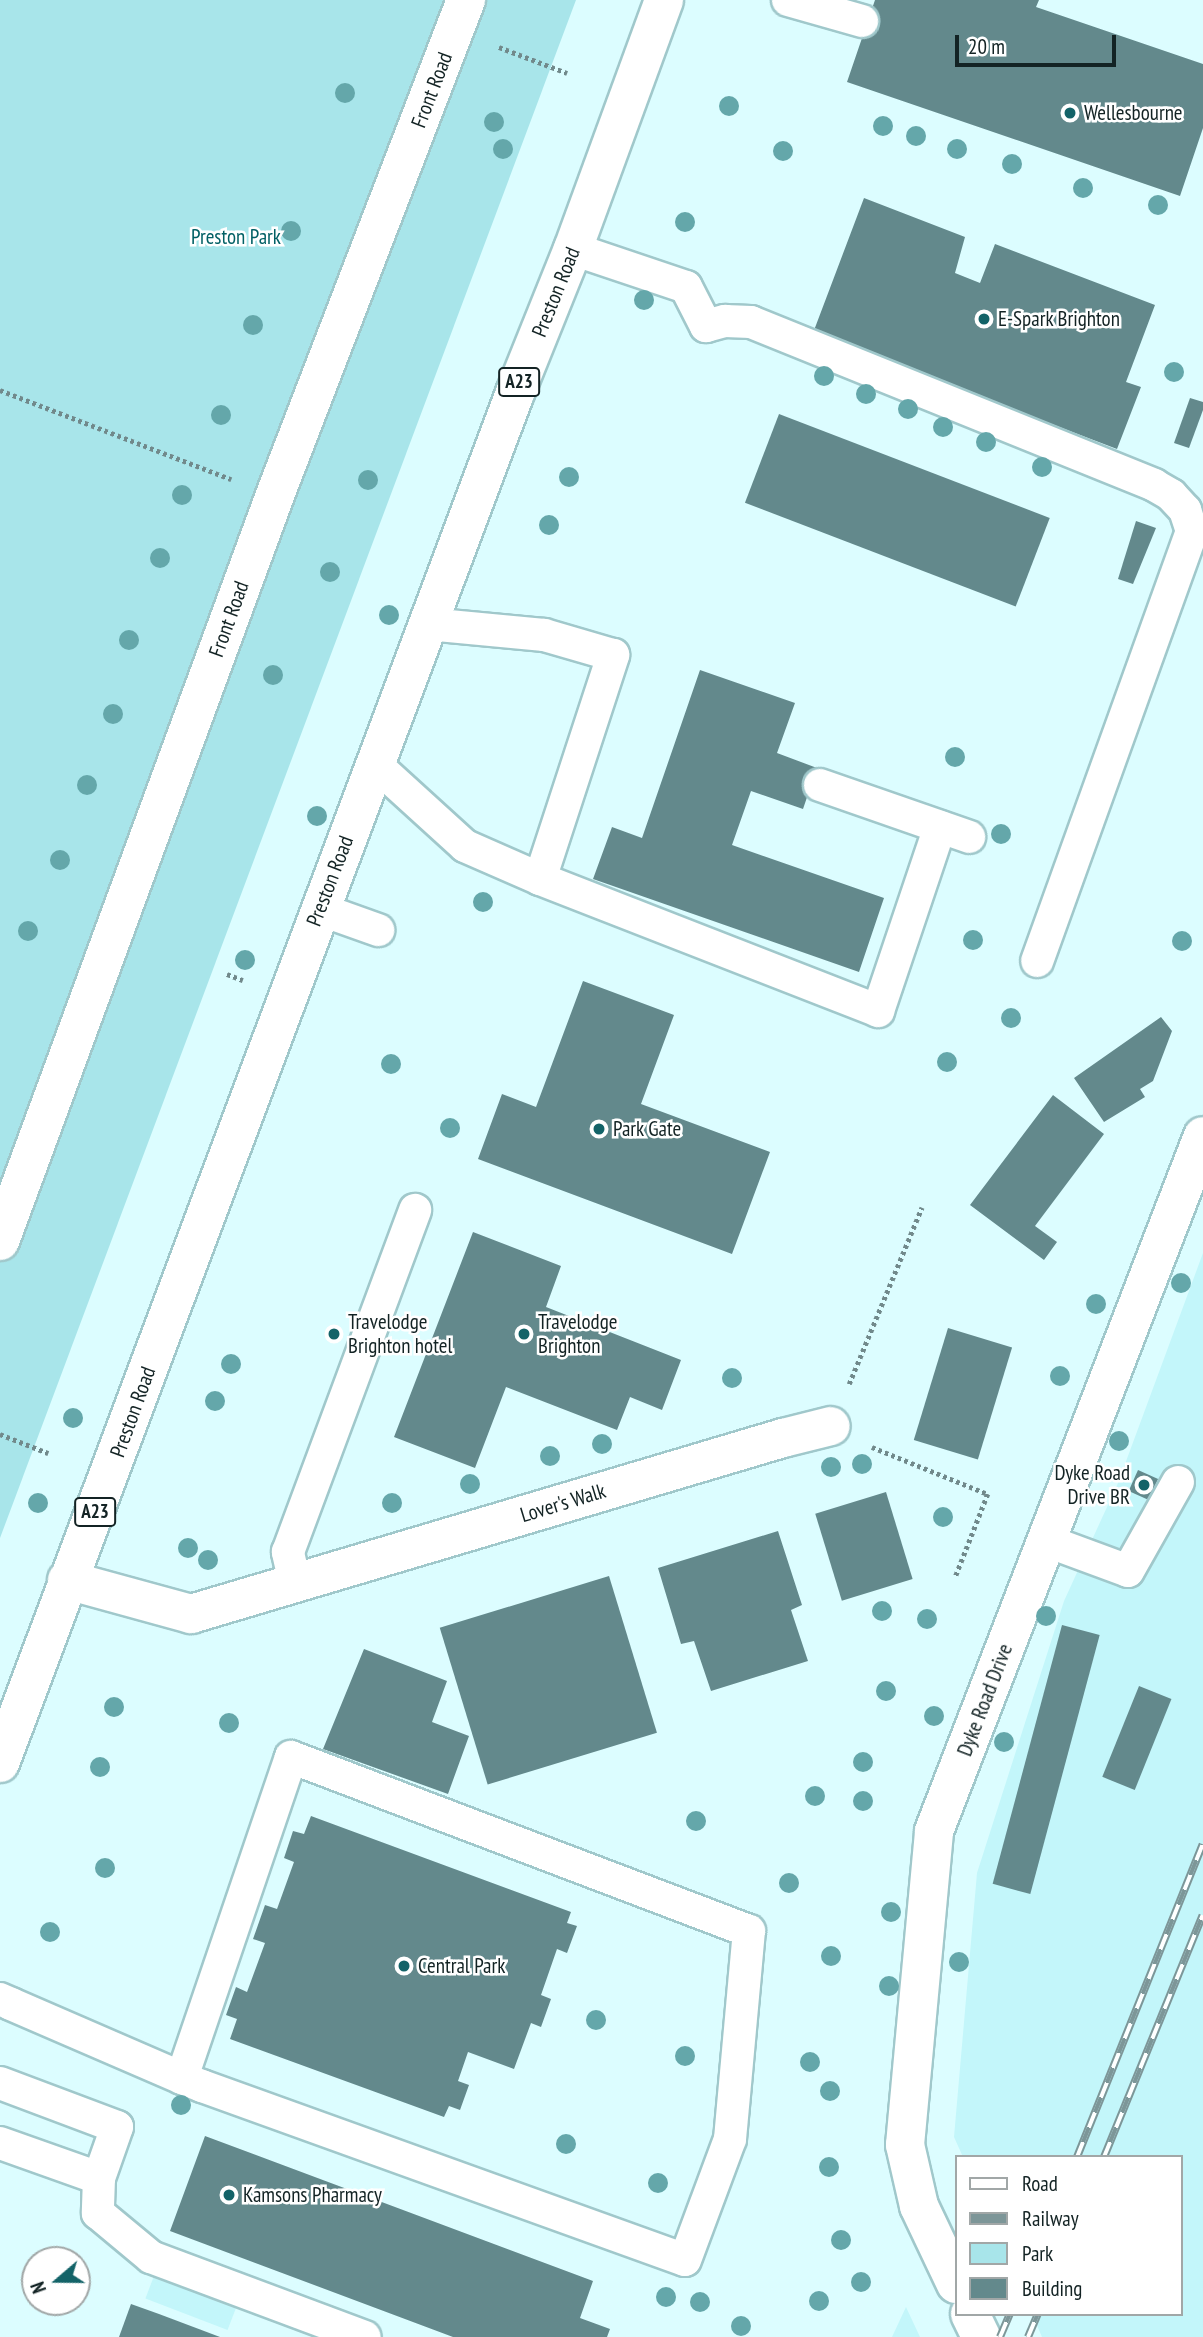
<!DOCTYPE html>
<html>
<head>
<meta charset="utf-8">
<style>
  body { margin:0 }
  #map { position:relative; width:1203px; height:2337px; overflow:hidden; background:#dcfdff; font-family:"PT Sans Narrow",sans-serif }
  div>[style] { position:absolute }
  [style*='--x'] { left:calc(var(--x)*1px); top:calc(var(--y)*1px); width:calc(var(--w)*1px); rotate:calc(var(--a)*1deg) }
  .built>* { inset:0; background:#c3f6fa; transform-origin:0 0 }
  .green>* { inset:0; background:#a8e5ea }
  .building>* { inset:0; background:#63898c; transform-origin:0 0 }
  .path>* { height:4.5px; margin-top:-2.25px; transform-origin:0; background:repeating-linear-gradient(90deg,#71898b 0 3.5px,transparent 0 7px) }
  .roads { filter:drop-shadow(2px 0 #a0c8cb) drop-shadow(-2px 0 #a0c8cb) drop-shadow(0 2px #a0c8cb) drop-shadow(0 -2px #a0c8cb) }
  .service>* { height:32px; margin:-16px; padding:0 16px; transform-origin:16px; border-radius:16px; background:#fff }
  .pedestrian>* { height:38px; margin:-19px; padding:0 19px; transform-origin:19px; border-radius:19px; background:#fff }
  .minor>* { height:38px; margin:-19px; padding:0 19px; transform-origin:19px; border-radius:19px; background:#fff }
  .trunk>* { height:38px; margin:-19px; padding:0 19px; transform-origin:19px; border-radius:19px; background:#fff }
  .rail>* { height:8px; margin-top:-4px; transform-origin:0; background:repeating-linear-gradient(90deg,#fff 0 16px,#7d9698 0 32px); box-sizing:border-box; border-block:2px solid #7d9698 }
  .trees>* { width:20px; height:20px; margin:-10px; border-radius:50%; background:#64a7aa }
  .dots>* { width:19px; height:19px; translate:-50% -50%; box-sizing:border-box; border:4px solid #fff; border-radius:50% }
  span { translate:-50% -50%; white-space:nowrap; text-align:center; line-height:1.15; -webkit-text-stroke:5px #fff; paint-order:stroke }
  .shield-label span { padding:2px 5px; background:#fff; border:2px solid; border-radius:5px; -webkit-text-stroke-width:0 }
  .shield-label { font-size:19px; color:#132324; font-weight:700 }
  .street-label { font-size:21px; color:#132324 }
  .poi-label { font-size:21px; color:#132324 }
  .left { translate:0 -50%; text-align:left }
  .right { translate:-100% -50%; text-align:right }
  .park-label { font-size:21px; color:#026065 }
  .legend { position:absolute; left:955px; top:2155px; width:228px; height:161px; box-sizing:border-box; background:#fff; border:2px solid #a1a7a7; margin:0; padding:9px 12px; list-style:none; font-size:21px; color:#132324 }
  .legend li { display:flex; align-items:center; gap:14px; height:35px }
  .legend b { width:35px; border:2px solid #a1a7a7 }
  .north { position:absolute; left:21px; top:2246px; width:70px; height:70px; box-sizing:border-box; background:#fff; border:2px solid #a1a7a7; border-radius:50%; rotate:250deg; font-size:19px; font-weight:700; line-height:28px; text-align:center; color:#132324 }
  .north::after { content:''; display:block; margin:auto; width:24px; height:32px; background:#136368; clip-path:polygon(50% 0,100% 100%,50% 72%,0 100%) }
  .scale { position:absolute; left:955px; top:35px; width:161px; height:32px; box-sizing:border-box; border:4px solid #132324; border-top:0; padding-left:9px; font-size:21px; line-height:24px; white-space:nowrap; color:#132324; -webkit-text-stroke:5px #fff; paint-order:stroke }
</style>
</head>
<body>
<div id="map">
  <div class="built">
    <i style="clip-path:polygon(1203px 1253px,1203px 2337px,1042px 2337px,1032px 2314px,1180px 2314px,1180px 2157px,963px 2157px,954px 2137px,977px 1873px,1064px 1601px,1118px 1483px)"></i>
    <i style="left:154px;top:2276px;width:88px;height:24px;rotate:21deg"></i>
    <i style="clip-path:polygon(906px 2307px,920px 2337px,892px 2337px)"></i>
  </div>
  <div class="green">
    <i style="clip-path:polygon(0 0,576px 0,0 1538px)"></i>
  </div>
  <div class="building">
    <i style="clip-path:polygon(875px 0,1039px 0,1036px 7px,1203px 64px,1203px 128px,1180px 196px,847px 82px)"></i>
    <i style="clip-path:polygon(864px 198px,965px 237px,955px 273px,980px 283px,995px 244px,1155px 305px,1126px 382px,1141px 387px,1117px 449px,813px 333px)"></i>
    <i style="clip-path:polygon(1190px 398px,1203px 402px,1203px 410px,1189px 448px,1174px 443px)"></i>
    <i style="left:779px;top:414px;width:290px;height:95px;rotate:21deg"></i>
    <i style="clip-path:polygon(1136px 521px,1156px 528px,1133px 584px,1118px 579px)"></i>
    <i style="clip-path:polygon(700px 670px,795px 703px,777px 753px,817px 768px,803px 809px,751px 791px,732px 845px,884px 898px,859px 972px,593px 879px,612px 827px,642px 838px)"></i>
    <i style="clip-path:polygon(583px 981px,674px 1015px,641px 1104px,770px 1152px,732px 1254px,478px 1159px,502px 1094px,536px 1107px)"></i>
    <i style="clip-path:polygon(1161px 1017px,1172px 1031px,1153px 1081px,1140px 1089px,1145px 1097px,1104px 1122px,1074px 1078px)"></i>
    <i style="clip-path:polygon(1053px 1095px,1104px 1134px,1035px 1226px,1057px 1242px,1044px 1260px,970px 1205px)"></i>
    <i style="clip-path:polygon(473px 1232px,561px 1266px,546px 1307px,681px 1360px,662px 1410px,630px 1397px,617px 1430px,506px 1387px,475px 1468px,394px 1437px)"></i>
    <i style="left:948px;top:1328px;width:67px;height:117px;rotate:17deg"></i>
    <i style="left:1138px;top:1470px;width:22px;height:23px;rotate:24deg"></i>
    <i style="left:886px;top:1492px;width:91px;height:74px;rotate:73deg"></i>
    <i style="clip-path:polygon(778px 1531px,802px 1605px,791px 1610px,808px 1661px,711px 1691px,694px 1641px,681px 1644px,658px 1568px)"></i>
    <i style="left:609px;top:1576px;width:164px;height:177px;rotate:73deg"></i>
    <i style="left:1062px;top:1625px;width:39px;height:268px;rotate:15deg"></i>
    <i style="clip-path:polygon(364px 1649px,447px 1681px,432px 1722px,469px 1736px,448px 1794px,323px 1749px)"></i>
    <i style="left:1139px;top:1686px;width:35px;height:98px;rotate:22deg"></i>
    <i style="clip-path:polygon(311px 1816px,571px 1912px,567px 1923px,577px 1926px,567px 1953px,557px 1949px,541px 1995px,551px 1999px,541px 2027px,531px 2023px,514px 2069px,468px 2052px,458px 2081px,469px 2085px,460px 2110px,449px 2106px,444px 2117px,230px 2039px,237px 2019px,226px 2015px,236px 1987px,247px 1992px,265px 1943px,253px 1939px,265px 1905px,277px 1909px,294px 1862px,284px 1858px,293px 1831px,304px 1834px)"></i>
    <i style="clip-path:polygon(205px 2136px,593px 2281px,580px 2318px,610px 2329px,607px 2337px,453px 2337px,170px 2231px)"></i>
    <i style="clip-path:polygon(131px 2304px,159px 2314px,220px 2337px,119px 2337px)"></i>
  </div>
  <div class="path">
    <i style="--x:499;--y:47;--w:73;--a:20.9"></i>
    <i style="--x:0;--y:390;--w:248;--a:21.1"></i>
    <i style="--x:227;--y:974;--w:17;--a:21"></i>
    <i style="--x:849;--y:1384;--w:191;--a:-67.6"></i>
    <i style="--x:0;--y:1434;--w:52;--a:21.6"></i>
    <i style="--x:872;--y:1447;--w:125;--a:22.1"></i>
    <i style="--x:988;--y:1494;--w:90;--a:111.4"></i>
  </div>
  <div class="roads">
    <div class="service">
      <i style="--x:788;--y:0;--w:77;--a:15.8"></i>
      <i style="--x:573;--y:249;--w:119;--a:18.6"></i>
      <i style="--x:686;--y:287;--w:44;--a:62.9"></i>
      <i style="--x:706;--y:326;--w:20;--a:-15"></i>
      <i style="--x:725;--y:321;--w:26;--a:2"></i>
      <i style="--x:751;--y:322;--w:435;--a:22"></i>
      <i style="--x:1154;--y:485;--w:20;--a:30"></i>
      <i style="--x:1171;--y:495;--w:21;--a:47"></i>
      <i style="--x:1185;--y:510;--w:22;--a:72"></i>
      <i style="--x:1192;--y:531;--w:457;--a:109.8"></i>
      <i style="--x:376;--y:765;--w:120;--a:42.3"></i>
      <i style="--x:465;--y:846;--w:82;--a:23.7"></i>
      <i style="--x:540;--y:879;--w:236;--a:-71.9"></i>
      <i style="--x:613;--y:655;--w:72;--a:-163.8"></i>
      <i style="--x:544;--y:635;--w:117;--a:-174.6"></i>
      <i style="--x:820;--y:785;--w:158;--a:19.2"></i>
      <i style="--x:540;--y:879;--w:363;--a:21.3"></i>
      <i style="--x:878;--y:1011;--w:194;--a:-71.4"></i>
      <i style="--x:319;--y:909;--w:63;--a:19.6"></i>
      <i style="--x:1047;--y:1541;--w:86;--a:20.3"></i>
      <i style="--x:1128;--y:1571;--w:102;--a:-60.7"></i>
      <i style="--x:295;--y:1583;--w:32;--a:-103"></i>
      <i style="--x:288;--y:1552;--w:365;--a:-69.6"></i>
      <i style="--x:0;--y:1999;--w:12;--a:24"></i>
      <i style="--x:11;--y:2004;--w:186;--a:23.4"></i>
      <i style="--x:182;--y:2078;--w:22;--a:22"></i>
      <i style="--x:202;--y:2086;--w:513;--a:19.81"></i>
      <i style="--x:685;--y:2260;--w:129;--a:-69.6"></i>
      <i style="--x:730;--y:2139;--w:209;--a:-84.8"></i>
      <i style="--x:749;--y:1931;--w:490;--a:-159.2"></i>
      <i style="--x:291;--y:1757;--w:339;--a:108.8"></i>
      <i style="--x:0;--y:2083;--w:125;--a:20.6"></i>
      <i style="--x:117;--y:2127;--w:54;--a:109.4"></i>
      <i style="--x:0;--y:2143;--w:105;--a:19.5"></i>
      <i style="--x:99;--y:2178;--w:35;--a:92"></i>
      <i style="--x:98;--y:2213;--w:69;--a:39.7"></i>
      <i style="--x:151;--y:2257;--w:228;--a:20.5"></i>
    </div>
    <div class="pedestrian">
      <i style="--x:0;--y:1241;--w:795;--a:-69.76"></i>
      <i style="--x:275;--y:495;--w:531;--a:-68.9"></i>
    </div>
    <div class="minor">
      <i style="--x:67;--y:1580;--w:129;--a:15.3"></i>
      <i style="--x:191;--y:1614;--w:618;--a:-16.56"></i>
      <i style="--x:783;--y:1438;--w:49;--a:-14"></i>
      <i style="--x:956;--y:2284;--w:86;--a:-115.4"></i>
      <i style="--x:919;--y:2206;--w:63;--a:-102.9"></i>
      <i style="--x:905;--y:2145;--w:315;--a:-84.7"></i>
      <i style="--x:934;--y:1831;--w:745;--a:-68.84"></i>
      <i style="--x:970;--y:2314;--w:25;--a:64"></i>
    </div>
    <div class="trunk">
      <i style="--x:0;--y:1763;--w:1464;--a:-69.4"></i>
      <i style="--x:515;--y:393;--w:155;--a:-68.1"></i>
      <i style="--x:573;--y:249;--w:265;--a:-69.9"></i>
    </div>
  </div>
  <div class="rail">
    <i style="--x:1077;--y:2157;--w:337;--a:-68.1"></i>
    <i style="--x:1104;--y:2157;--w:261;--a:-67.8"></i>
    <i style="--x:1000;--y:2337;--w:25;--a:-67"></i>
    <i style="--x:1028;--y:2337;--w:25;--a:-67"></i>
  </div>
  <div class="trees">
    <i style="left:345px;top:93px"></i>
    <i style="left:729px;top:106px"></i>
    <i style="left:494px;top:122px"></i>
    <i style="left:883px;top:126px"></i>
    <i style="left:916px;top:136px"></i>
    <i style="left:503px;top:149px"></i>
    <i style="left:957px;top:149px"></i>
    <i style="left:783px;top:151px"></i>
    <i style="left:1012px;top:164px"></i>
    <i style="left:1083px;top:188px"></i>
    <i style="left:1158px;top:205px"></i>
    <i style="left:685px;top:222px"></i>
    <i style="left:291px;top:231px"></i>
    <i style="left:644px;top:300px"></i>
    <i style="left:253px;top:325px"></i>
    <i style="left:1174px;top:372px"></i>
    <i style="left:824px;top:376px"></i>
    <i style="left:866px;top:394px"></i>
    <i style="left:908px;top:409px"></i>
    <i style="left:221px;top:415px"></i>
    <i style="left:943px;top:427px"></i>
    <i style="left:986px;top:442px"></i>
    <i style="left:1042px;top:467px"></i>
    <i style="left:569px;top:477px"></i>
    <i style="left:368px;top:480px"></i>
    <i style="left:182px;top:495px"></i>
    <i style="left:549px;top:525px"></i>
    <i style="left:160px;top:558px"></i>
    <i style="left:330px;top:572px"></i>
    <i style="left:389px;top:615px"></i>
    <i style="left:129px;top:640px"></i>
    <i style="left:273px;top:675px"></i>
    <i style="left:113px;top:714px"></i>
    <i style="left:955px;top:757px"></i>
    <i style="left:87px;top:785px"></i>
    <i style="left:317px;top:816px"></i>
    <i style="left:1001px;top:834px"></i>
    <i style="left:60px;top:860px"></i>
    <i style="left:483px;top:902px"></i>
    <i style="left:28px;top:931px"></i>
    <i style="left:973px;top:940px"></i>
    <i style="left:1182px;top:941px"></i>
    <i style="left:245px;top:960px"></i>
    <i style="left:1011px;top:1018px"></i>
    <i style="left:947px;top:1062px"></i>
    <i style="left:391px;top:1064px"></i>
    <i style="left:450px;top:1128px"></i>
    <i style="left:1181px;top:1283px"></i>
    <i style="left:1096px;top:1304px"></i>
    <i style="left:231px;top:1364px"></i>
    <i style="left:1060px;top:1376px"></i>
    <i style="left:732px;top:1378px"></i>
    <i style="left:215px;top:1401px"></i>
    <i style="left:73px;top:1418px"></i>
    <i style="left:1119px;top:1441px"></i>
    <i style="left:602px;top:1444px"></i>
    <i style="left:550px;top:1456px"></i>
    <i style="left:862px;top:1464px"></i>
    <i style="left:831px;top:1467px"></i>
    <i style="left:470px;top:1484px"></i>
    <i style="left:38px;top:1503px"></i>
    <i style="left:392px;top:1503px"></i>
    <i style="left:943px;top:1517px"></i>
    <i style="left:188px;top:1548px"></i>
    <i style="left:208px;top:1560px"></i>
    <i style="left:882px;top:1611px"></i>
    <i style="left:1046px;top:1616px"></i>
    <i style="left:927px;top:1619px"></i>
    <i style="left:886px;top:1691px"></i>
    <i style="left:114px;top:1707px"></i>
    <i style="left:934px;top:1716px"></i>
    <i style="left:229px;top:1723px"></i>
    <i style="left:1004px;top:1742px"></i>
    <i style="left:863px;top:1762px"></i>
    <i style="left:100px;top:1767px"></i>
    <i style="left:815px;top:1796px"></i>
    <i style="left:863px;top:1801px"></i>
    <i style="left:696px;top:1821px"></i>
    <i style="left:105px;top:1868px"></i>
    <i style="left:789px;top:1883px"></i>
    <i style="left:891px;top:1912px"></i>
    <i style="left:50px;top:1932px"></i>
    <i style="left:831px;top:1956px"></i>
    <i style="left:959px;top:1962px"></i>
    <i style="left:889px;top:1986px"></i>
    <i style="left:596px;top:2020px"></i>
    <i style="left:685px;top:2056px"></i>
    <i style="left:810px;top:2062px"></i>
    <i style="left:830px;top:2091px"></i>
    <i style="left:181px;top:2105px"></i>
    <i style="left:566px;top:2144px"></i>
    <i style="left:829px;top:2167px"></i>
    <i style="left:658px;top:2183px"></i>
    <i style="left:841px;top:2240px"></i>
    <i style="left:861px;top:2282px"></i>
    <i style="left:666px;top:2297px"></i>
    <i style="left:819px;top:2301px"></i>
    <i style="left:700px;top:2302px"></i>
    <i style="left:741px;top:2326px"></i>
  </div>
  <div class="dots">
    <i style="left:1070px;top:113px;background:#136368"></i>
    <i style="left:984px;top:319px;background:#136368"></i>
    <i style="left:599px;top:1129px;background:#136368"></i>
    <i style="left:334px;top:1334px;background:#136368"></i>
    <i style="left:524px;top:1334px;background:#136368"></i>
    <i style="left:1144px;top:1485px;background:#136368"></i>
    <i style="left:404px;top:1966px;background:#136368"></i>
    <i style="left:229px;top:2195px;background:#136368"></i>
  </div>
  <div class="shield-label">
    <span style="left:519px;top:382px">A23</span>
    <span style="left:95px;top:1512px">A23</span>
  </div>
  <div class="street-label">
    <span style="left:432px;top:90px;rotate:-69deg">Front Road</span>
    <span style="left:556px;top:292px;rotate:-68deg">Preston Road</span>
    <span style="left:229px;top:619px;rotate:-70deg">Front Road</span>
    <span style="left:330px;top:881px;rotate:-69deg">Preston Road</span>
    <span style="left:133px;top:1412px;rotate:-70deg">Preston Road</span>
    <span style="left:563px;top:1503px;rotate:-17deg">Lover's Walk</span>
    <span style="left:985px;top:1700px;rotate:-69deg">Dyke Road Drive</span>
  </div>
  <div class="poi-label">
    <span class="left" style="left:1084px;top:113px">Wellesbourne</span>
    <span class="left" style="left:998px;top:319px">E-Spark Brighton</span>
    <span class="left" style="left:613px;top:1129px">Park Gate</span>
    <span class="left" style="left:348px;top:1334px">Travelodge<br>Brighton hotel</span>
    <span class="left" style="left:538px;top:1334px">Travelodge<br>Brighton</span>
    <span class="right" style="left:1130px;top:1485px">Dyke Road<br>Drive BR</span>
    <span class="left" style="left:418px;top:1966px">Central Park</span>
    <span class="left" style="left:243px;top:2195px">Kamsons Pharmacy</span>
  </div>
  <div class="park-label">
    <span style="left:236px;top:237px">Preston Park</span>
  </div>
  <ul class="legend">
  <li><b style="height:9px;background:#fff"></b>Road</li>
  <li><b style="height:9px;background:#7d9698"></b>Railway</li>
  <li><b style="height:19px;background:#a8e5ea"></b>Park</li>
  <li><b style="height:19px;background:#63898c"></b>Building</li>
  </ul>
  <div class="north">N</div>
  <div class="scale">20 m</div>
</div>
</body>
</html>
